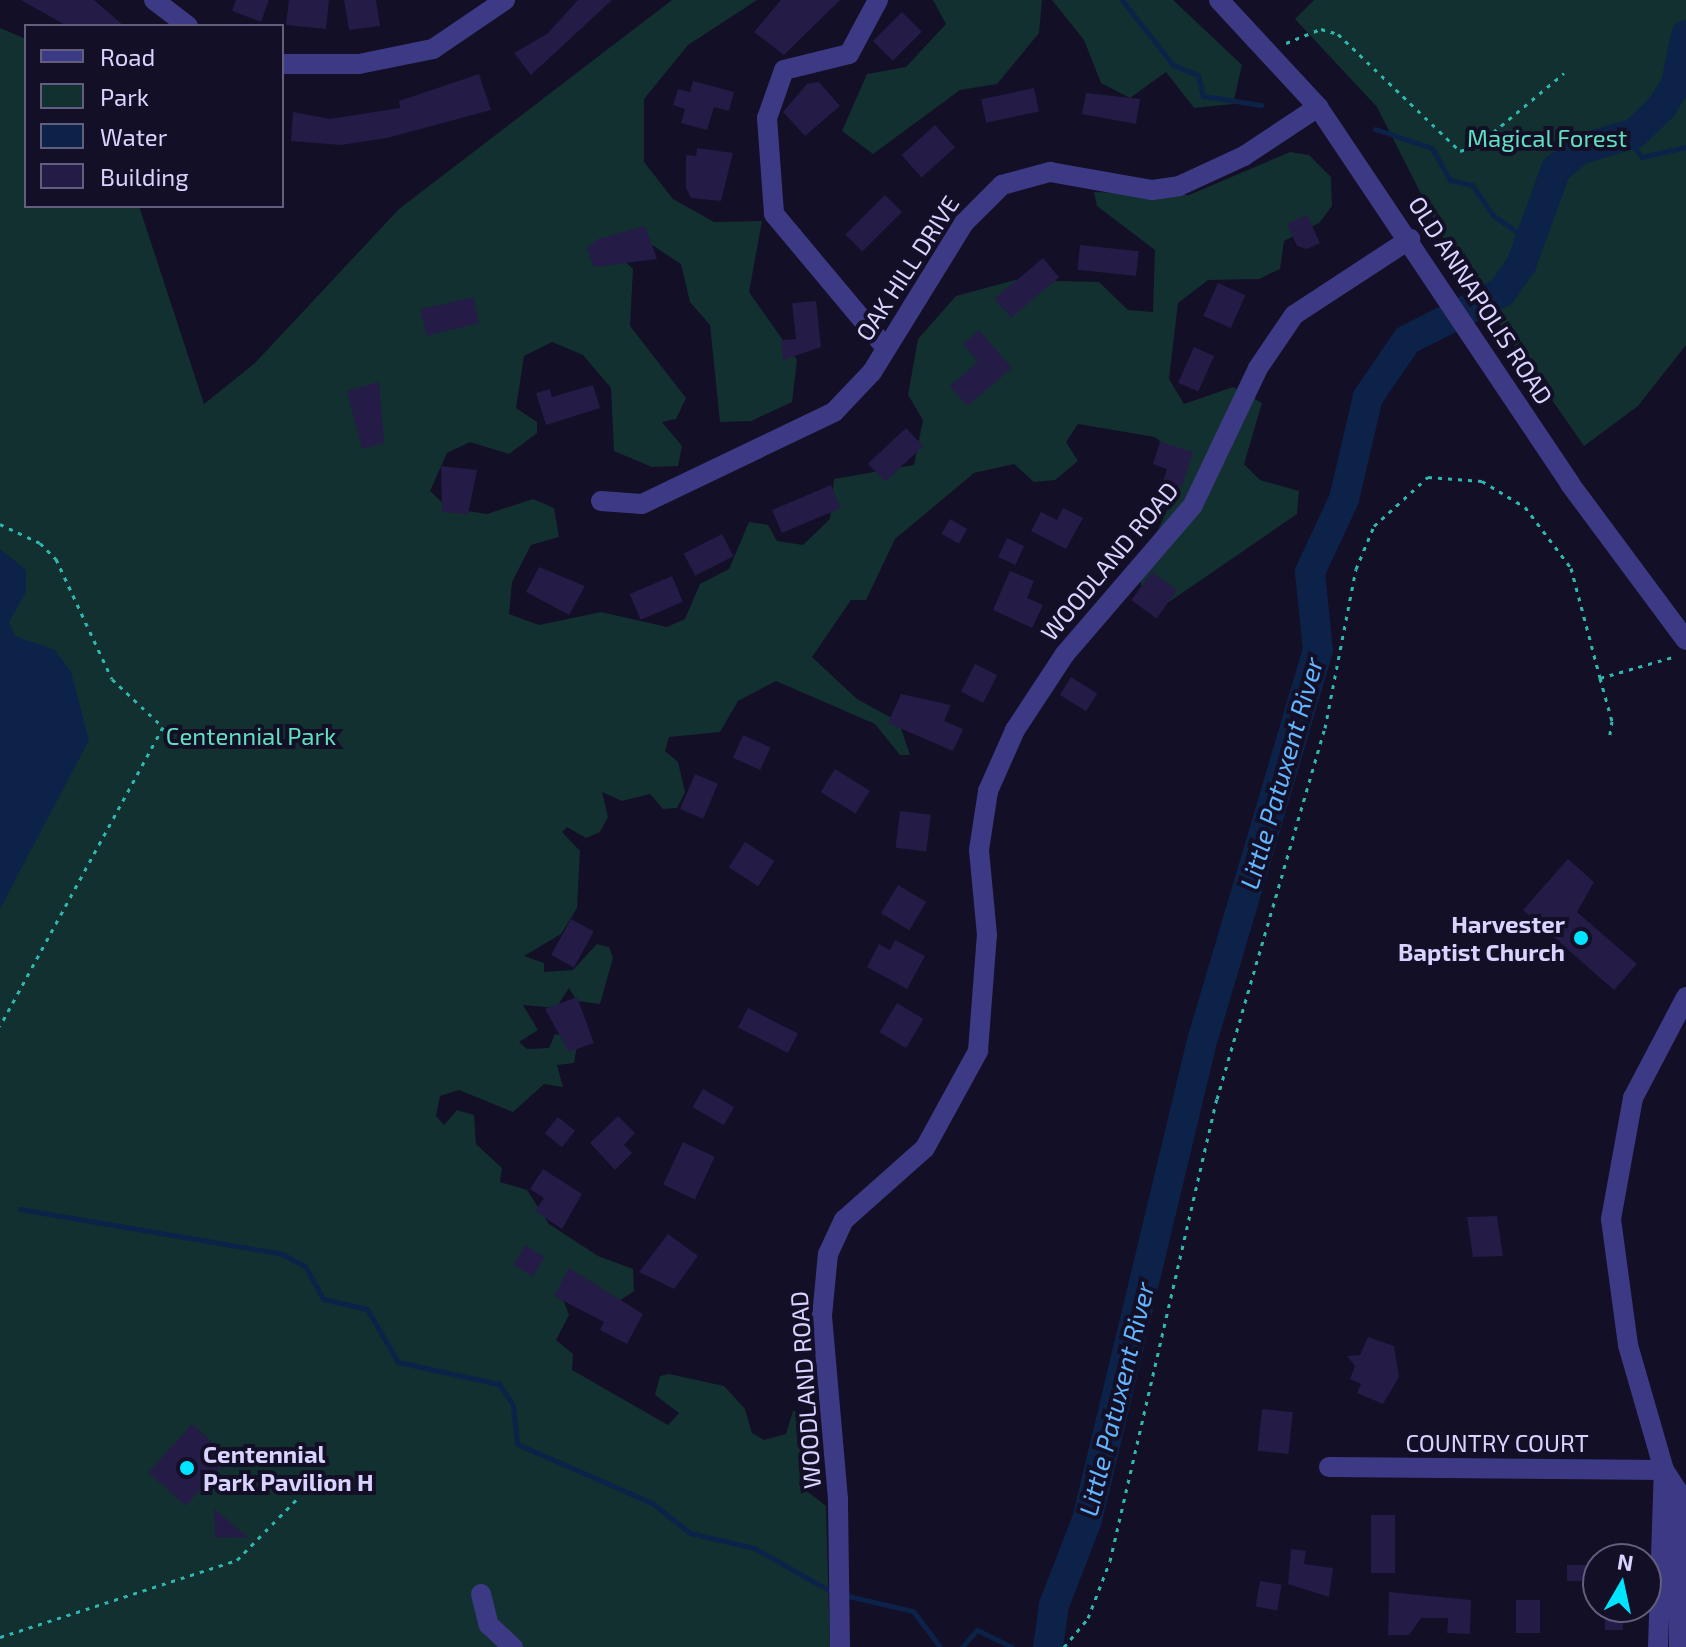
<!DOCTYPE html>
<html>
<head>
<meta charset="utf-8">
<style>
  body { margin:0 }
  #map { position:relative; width:1686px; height:1647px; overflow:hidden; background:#130f26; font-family:"Exo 2",sans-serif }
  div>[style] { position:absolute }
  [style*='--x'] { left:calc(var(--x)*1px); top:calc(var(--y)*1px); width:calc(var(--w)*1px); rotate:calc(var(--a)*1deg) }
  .green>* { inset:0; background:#12302f }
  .water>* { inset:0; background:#0c2248 }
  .stream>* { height:5px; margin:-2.5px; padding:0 2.5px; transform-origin:2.5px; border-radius:2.5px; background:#0c2248 }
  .river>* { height:30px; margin:-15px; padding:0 15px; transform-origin:15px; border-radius:15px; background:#0c2248 }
  .building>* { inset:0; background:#241b47; transform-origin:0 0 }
  .path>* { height:3px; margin-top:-1.5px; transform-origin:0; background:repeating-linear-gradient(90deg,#2fb8b0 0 4px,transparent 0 10px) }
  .minor>* { height:20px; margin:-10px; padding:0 10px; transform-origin:10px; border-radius:10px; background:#3d3a85 }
  .dots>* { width:22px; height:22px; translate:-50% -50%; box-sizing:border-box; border:4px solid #130f26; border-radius:50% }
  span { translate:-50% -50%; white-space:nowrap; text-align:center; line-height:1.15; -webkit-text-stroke:8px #130f26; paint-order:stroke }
  .park-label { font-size:24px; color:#5fe0c0 }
  .street-label { font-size:24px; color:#d9d4ff }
  .poi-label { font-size:24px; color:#d9d4ff; font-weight:700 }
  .right { translate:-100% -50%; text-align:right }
  .left { translate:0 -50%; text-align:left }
  .water-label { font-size:26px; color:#62b6ff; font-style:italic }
  .legend { position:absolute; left:24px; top:24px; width:260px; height:184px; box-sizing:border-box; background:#130f26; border:2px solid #625e7d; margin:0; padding:10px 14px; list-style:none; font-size:24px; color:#d9d4ff }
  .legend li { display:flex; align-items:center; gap:16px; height:40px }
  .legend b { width:40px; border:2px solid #625e7d }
  .north { position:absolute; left:1582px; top:1543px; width:80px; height:80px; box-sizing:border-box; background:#130f26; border:2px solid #625e7d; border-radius:50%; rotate:9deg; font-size:22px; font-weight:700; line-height:32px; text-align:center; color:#d9d4ff }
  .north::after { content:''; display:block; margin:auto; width:28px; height:36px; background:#00e5ff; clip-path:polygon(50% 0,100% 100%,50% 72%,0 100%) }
</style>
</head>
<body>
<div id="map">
  <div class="green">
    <i style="clip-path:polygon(672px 0,757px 0,688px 45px,644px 99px,644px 162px,673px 199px,714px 222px,762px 221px,749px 292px,797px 360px,792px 402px,751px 421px,720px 422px,710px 325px,690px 302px,681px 264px,652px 245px,618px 240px,617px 254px,633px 269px,630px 326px,686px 398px,676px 419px,662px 422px,682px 446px,678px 466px,652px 467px,614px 451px,611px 388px,583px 355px,552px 342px,524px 356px,516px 408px,537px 422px,537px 433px,509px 454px,470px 442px,447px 453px,430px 491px,448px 508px,487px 514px,533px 499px,554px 508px,559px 537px,531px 545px,512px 582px,509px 614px,539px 625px,601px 612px,667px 627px,685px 619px,700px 584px,729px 569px,749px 522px,768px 525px,777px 541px,803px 545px,830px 519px,834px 479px,914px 465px,923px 420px,908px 395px,918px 339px,956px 296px,1015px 280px,1099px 282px,1128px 310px,1153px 312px,1155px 250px,1097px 206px,1094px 192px,1189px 195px,1290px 152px,1309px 155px,1331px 177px,1332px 206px,1319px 223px,1284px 241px,1280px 269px,1259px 279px,1208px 280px,1178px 303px,1169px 379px,1184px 404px,1233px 387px,1262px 403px,1244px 464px,1260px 480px,1299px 491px,1297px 514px,1169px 602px,1142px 598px,1140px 569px,1180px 482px,1181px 459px,1155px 437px,1078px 424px,1066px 442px,1078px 461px,1055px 480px,1034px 482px,1014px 464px,974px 473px,895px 539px,866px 600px,851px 600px,812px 657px,857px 699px,899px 722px,910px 755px,900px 755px,875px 724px,776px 681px,738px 701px,720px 732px,669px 737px,665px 751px,678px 762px,685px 792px,677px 808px,663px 809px,650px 794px,622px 801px,602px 792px,608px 817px,600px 832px,586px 838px,567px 827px,562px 832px,580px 851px,577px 908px,561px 934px,524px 956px,544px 963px,544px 972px,573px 970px,597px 944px,609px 947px,613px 958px,600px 1004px,577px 1001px,569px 988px,556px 1008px,523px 1005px,538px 1030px,519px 1042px,527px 1049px,549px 1048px,555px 1034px,578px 1039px,574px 1063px,557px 1065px,563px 1087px,544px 1084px,513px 1112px,459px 1090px,440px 1096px,436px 1116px,444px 1125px,457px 1110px,474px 1115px,476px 1144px,502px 1168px,500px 1182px,527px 1190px,549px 1224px,598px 1256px,633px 1269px,634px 1291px,618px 1302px,580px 1276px,562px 1297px,569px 1315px,556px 1340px,573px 1354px,572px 1370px,668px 1425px,679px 1413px,655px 1395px,660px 1376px,669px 1374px,724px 1386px,745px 1409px,752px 1433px,764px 1440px,786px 1434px,793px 1411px,809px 1411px,799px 1485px,826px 1506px,830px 1647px,0 1647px,0 28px,26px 39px,26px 206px,139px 206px,204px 404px,255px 363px,399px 209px)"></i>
    <i style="clip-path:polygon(933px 0,1042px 0,1039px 33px,997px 84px,960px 90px,873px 154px,842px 131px,867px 74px,906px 67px,946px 24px)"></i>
    <i style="clip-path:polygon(1052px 0,1173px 0,1242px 65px,1233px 104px,1194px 108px,1166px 72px,1130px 98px,1101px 83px,1084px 40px)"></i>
    <i style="clip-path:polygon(1314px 0,1686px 0,1686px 345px,1638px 406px,1584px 446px,1453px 257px,1377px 107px,1295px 19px)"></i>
  </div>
  <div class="water">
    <i style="clip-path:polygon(0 549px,26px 570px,26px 592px,9px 622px,15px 636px,55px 650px,71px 672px,89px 740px,0 909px)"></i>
  </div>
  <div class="stream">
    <i style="--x:1122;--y:0;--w:83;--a:51.9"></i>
    <i style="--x:1173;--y:65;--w:27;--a:22"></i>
    <i style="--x:1198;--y:75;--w:22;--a:77"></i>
    <i style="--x:1203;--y:96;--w:59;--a:8.8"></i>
    <i style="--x:1375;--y:129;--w:60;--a:18.4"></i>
    <i style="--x:1432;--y:148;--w:37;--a:61"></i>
    <i style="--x:1450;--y:180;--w:23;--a:13"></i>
    <i style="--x:1472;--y:185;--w:38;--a:55"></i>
    <i style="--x:1494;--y:216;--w:44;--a:34.8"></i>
    <i style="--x:1625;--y:136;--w:27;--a:51"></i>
    <i style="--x:1642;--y:157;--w:45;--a:-12.8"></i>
    <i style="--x:20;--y:1209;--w:266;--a:9.7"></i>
    <i style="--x:282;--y:1254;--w:26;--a:28"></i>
    <i style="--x:305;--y:1266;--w:38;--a:61"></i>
    <i style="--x:323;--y:1299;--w:45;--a:12.8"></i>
    <i style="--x:367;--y:1309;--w:61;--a:59.7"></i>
    <i style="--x:398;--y:1362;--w:103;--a:12.3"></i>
    <i style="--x:499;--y:1384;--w:25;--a:56"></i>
    <i style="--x:513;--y:1405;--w:39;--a:84"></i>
    <i style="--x:517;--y:1444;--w:147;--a:23.6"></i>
    <i style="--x:652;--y:1503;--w:48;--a:38.3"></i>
    <i style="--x:690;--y:1533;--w:66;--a:13.2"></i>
    <i style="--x:754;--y:1548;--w:92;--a:29.4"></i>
    <i style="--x:844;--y:1595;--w:71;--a:13.1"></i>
    <i style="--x:913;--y:1611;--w:45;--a:53.1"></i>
    <i style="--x:962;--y:1647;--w:23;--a:-49"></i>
    <i style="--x:977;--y:1630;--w:39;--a:26"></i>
  </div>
  <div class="river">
    <i style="--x:1048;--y:1647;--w:42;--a:-81.9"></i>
    <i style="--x:1054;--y:1605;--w:91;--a:-68.8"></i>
    <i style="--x:1087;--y:1520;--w:496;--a:-76.5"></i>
    <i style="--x:1203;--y:1038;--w:405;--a:-73.5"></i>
    <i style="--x:1318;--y:650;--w:78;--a:-95.9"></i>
    <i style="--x:1310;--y:572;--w:81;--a:-65"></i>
    <i style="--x:1344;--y:499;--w:105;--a:-76.8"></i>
    <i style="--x:1368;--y:397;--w:69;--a:-55.6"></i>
    <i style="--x:1407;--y:340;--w:106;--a:-26.8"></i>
    <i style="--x:1502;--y:292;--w:33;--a:-55"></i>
    <i style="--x:1521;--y:265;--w:102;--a:-70"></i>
    <i style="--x:1556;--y:169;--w:32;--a:-39"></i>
    <i style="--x:1581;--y:149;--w:56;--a:-16.5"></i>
    <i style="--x:1635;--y:133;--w:36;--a:-44"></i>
    <i style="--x:1661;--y:108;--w:28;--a:-58"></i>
    <i style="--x:1676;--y:84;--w:50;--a:-78.5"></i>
  </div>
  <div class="building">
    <i style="clip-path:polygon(21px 0,94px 0,124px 26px,67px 26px)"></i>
    <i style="clip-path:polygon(236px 0,269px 0,261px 22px,232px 11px)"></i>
    <i style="clip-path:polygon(289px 0,329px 0,326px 29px,286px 25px)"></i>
    <i style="clip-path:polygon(344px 0,376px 0,380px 26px,349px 30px)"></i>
    <i style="clip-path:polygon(578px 0,612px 0,531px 75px,514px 53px,547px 34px)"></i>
    <i style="clip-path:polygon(781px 0,840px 0,784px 55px,754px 32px)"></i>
    <i style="left:902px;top:12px;width:28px;height:41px;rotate:45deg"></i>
    <i style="clip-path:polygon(479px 74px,491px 110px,387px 138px,341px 145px,291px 141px,293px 112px,330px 119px,400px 108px,399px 101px)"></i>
    <i style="clip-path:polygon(693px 81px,734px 92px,729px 111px,714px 107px,707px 130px,681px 123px,685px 109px,673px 105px,678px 89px,690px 92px)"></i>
    <i style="clip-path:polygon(819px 82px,840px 106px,805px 136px,783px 112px,807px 84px)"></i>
    <i style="left:1034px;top:88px;width:24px;height:54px;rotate:78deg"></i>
    <i style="clip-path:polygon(1086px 93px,1140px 99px,1136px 124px,1082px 114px)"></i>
    <i style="left:935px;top:125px;width:30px;height:45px;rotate:48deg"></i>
    <i style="clip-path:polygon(697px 148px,733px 153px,721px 201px,691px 198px,686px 188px,686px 155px,696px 156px)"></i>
    <i style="left:885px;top:195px;width:24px;height:56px;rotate:45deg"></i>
    <i style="clip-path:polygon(1307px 215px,1320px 243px,1307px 249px,1297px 246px,1287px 224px)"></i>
    <i style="clip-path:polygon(645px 226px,657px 259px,594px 267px,587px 249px,598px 239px)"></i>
    <i style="left:1080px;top:245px;width:59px;height:25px;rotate:6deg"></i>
    <i style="left:1043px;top:258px;width:25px;height:63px;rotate:50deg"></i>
    <i style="left:1218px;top:283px;width:30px;height:36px;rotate:24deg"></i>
    <i style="left:473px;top:297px;width:27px;height:54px;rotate:77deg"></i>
    <i style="clip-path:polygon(816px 301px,821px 347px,783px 360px,781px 340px,796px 339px,792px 303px)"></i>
    <i style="clip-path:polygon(979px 330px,1012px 368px,967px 406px,950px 386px,978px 362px,963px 344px)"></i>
    <i style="left:1194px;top:347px;width:22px;height:39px;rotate:24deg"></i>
    <i style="clip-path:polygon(379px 382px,384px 443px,362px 449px,347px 391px)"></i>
    <i style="clip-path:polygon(593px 385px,600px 408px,546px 425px,536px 393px,550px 389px,552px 397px)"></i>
    <i style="left:906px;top:428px;width:25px;height:52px;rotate:47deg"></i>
    <i style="clip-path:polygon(1160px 442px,1193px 452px,1182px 487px,1163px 481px,1167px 469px,1153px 464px)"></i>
    <i style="clip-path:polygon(441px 466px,477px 470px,468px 514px,442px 512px)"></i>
    <i style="left:831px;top:485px;width:25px;height:64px;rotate:67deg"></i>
    <i style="clip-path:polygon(1063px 508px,1083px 518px,1066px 549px,1031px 531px,1041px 512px,1057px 520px)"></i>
    <i style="left:950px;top:519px;width:20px;height:17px;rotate:30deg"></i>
    <i style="left:722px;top:534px;width:25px;height:43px;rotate:63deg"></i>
    <i style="left:1007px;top:538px;width:19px;height:21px;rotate:25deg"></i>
    <i style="clip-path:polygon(539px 567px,585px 586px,569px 615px,526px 592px)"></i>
    <i style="clip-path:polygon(1010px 571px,1034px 581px,1027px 598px,1043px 605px,1032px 628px,993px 610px)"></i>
    <i style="left:1152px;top:572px;width:31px;height:35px;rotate:36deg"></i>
    <i style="left:672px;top:576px;width:28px;height:46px;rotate:67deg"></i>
    <i style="left:975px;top:664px;width:25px;height:31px;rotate:27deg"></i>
    <i style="left:1071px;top:677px;width:31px;height:21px;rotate:32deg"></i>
    <i style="clip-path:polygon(901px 694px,951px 705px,944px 721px,963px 729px,953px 751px,888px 723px)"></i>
    <i style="left:743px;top:735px;width:30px;height:25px;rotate:24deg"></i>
    <i style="left:835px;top:769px;width:41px;height:27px;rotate:32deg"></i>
    <i style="left:695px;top:774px;width:25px;height:38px;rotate:23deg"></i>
    <i style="left:900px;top:811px;width:31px;height:37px;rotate:7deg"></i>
    <i style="left:745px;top:842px;width:35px;height:30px;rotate:33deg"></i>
    <i style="clip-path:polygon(1568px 859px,1594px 882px,1577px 912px,1637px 964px,1614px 990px,1523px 910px)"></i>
    <i style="left:898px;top:885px;width:33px;height:33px;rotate:31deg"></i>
    <i style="left:571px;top:919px;width:26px;height:41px;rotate:29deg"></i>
    <i style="clip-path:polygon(895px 940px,925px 956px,907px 989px,867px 967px,879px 944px,890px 950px)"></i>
    <i style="clip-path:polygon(577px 997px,594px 1043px,569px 1052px,545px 1009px)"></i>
    <i style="left:897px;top:1003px;width:31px;height:34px;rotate:31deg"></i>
    <i style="left:748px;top:1008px;width:56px;height:22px;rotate:27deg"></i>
    <i style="left:703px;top:1089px;width:36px;height:21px;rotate:30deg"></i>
    <i style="clip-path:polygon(618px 1116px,635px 1133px,624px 1145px,632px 1153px,615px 1170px,590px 1143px)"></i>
    <i style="left:558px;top:1117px;width:22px;height:21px;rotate:39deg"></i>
    <i style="left:683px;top:1142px;width:35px;height:47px;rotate:25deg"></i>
    <i style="clip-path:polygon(543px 1169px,582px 1194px,562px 1229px,535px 1211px,544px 1198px,530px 1189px)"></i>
    <i style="clip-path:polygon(1497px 1216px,1503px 1256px,1473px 1257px,1467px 1217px)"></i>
    <i style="clip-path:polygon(668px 1234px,698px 1256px,674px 1289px,639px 1272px)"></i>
    <i style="left:525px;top:1245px;width:23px;height:23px;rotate:31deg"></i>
    <i style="clip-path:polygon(569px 1268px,643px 1314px,627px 1344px,600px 1330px,604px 1322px,554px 1296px)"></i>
    <i style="clip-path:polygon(1368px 1337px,1394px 1346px,1399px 1377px,1383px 1404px,1357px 1393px,1361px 1384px,1350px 1379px,1355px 1366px,1347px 1356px,1360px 1355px)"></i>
    <i style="left:1262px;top:1409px;width:31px;height:42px;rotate:6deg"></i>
    <i style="left:192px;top:1424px;width:50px;height:65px;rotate:42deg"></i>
    <i style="clip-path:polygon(214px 1509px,248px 1537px,215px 1538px)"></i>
    <i style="left:1395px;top:1515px;width:58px;height:24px;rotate:90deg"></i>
    <i style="clip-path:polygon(1291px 1549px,1306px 1551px,1304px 1564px,1333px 1568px,1329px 1597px,1288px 1584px)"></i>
    <i style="left:1567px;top:1565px;width:23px;height:16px"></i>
    <i style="left:1260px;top:1581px;width:22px;height:26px;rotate:10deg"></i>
    <i style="clip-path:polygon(1389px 1592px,1471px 1600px,1470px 1634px,1447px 1633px,1448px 1618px,1421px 1618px,1409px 1635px,1388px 1635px)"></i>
    <i style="left:1540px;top:1600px;width:33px;height:24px;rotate:90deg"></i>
    <i style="left:1605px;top:1607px;width:18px;height:23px"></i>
  </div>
  <div class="path">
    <i style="--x:1286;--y:43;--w:38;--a:-22"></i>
    <i style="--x:1321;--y:29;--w:18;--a:16"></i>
    <i style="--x:1338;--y:34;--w:169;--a:43.8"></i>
    <i style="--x:1460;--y:151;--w:19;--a:-18"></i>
    <i style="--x:1478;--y:145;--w:112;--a:-39.9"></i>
    <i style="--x:0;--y:524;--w:44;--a:25.4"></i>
    <i style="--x:40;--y:543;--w:23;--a:45"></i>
    <i style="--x:56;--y:559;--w:132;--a:65"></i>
    <i style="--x:112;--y:679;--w:70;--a:43.3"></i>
    <i style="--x:163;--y:727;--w:341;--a:118.6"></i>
    <i style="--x:1600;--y:678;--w:45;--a:74.4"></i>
    <i style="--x:1612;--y:721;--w:18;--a:99"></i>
    <i style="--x:0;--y:1637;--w:249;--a:-18"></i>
    <i style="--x:237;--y:1560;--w:88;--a:-45.5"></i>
    <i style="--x:1064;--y:1647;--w:38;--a:-50"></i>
    <i style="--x:1088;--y:1618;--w:61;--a:-68.9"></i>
    <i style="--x:1110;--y:1561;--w:474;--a:-77"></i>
    <i style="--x:1217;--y:1099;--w:386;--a:-73.8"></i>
    <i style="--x:1325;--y:728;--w:162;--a:-79"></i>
    <i style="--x:1356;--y:569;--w:47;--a:-67.3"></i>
    <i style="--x:1374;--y:526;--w:73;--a:-42.2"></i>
    <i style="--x:1428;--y:477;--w:54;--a:4.2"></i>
    <i style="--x:1482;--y:481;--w:50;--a:31.2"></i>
    <i style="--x:1525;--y:507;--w:76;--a:53"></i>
    <i style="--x:1571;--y:568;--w:114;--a:75.2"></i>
    <i style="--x:1600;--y:678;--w:79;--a:-16.1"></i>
  </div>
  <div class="minor">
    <i style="--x:154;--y:0;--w:43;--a:37.4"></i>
    <i style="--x:878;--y:0;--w:61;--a:118.2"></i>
    <i style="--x:849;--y:54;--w:67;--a:166.2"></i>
    <i style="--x:784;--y:70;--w:51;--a:109.5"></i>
    <i style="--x:767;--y:118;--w:96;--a:85.8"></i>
    <i style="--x:774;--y:214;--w:175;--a:50.1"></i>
    <i style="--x:1219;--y:0;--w:146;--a:47.2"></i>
    <i style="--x:1318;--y:107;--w:453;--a:56.2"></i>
    <i style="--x:1570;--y:484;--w:194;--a:53.4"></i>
    <i style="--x:282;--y:64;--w:77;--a:0"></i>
    <i style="--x:359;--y:64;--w:76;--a:-11.5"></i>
    <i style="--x:433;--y:49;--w:87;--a:-34.2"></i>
    <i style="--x:601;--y:501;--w:41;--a:4.2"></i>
    <i style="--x:642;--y:504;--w:213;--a:-25.6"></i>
    <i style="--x:834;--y:412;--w:55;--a:-46.5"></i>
    <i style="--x:872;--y:372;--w:175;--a:-58.3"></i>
    <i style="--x:964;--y:223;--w:54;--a:-45"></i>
    <i style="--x:1002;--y:185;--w:50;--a:-15.2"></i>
    <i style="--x:1050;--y:172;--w:104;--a:10"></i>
    <i style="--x:1152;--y:190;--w:27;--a:-8"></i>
    <i style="--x:1179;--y:186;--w:72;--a:-24.8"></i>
    <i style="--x:1244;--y:156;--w:89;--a:-33.5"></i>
    <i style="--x:1329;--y:1467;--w:335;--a:0.5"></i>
    <i style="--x:481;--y:1594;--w:32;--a:76"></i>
    <i style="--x:489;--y:1625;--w:33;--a:43"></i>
    <i style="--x:840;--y:1647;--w:148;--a:-90.8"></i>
    <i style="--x:838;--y:1499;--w:184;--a:-95"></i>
    <i style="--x:822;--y:1316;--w:62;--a:-84.5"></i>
    <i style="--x:828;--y:1254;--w:38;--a:-65"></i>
    <i style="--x:844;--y:1220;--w:108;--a:-41.6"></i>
    <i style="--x:925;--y:1148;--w:111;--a:-61.3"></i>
    <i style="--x:978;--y:1051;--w:116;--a:-85.6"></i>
    <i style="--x:987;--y:935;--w:85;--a:-95.4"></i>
    <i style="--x:979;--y:850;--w:60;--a:-81.3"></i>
    <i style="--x:988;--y:791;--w:67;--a:-66.1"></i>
    <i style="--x:1015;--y:730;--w:91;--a:-56.7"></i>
    <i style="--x:1065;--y:654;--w:196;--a:-49.3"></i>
    <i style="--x:1193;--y:505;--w:152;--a:-64.6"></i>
    <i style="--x:1258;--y:368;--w:64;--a:-55.8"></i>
    <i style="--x:1294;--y:315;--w:139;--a:-33.2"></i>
    <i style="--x:1658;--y:1647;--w:177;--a:-88.1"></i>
    <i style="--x:1679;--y:1647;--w:154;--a:-90"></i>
    <i style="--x:1679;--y:1493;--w:27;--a:-123"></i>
    <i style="--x:1664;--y:1470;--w:130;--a:-106.1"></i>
    <i style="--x:1628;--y:1345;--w:127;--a:-97.7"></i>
    <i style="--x:1611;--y:1219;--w:123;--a:-79.7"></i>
    <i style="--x:1633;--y:1098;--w:114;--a:-62.3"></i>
  </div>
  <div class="dots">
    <i style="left:1581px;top:938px;background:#00e5ff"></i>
    <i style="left:187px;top:1468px;background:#00e5ff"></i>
  </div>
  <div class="park-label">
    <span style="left:1547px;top:138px">Magical Forest</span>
    <span style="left:251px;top:736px">Centennial Park</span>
  </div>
  <div class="street-label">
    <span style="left:907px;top:268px;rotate:-57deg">OAK HILL DRIVE</span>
    <span style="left:1481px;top:300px;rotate:57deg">OLD ANNAPOLIS ROAD</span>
    <span style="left:1109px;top:561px;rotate:-50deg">WOODLAND ROAD</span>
    <span style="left:805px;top:1390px;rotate:-94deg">WOODLAND ROAD</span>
    <span style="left:1497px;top:1443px">COUNTRY COURT</span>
  </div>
  <div class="poi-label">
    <span class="right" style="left:1565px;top:938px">Harvester<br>Baptist Church</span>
    <span class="left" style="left:203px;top:1468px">Centennial<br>Park Pavilion H</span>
  </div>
  <div class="water-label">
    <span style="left:1281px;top:773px;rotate:-74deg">Little Patuxent River</span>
    <span style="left:1116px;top:1399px;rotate:-76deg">Little Patuxent River</span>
  </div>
  <ul class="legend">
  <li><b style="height:10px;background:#3d3a85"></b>Road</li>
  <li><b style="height:22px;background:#12302f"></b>Park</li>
  <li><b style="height:22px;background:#0c2248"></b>Water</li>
  <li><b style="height:22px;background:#241b47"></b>Building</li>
  </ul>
  <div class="north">N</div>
</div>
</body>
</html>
